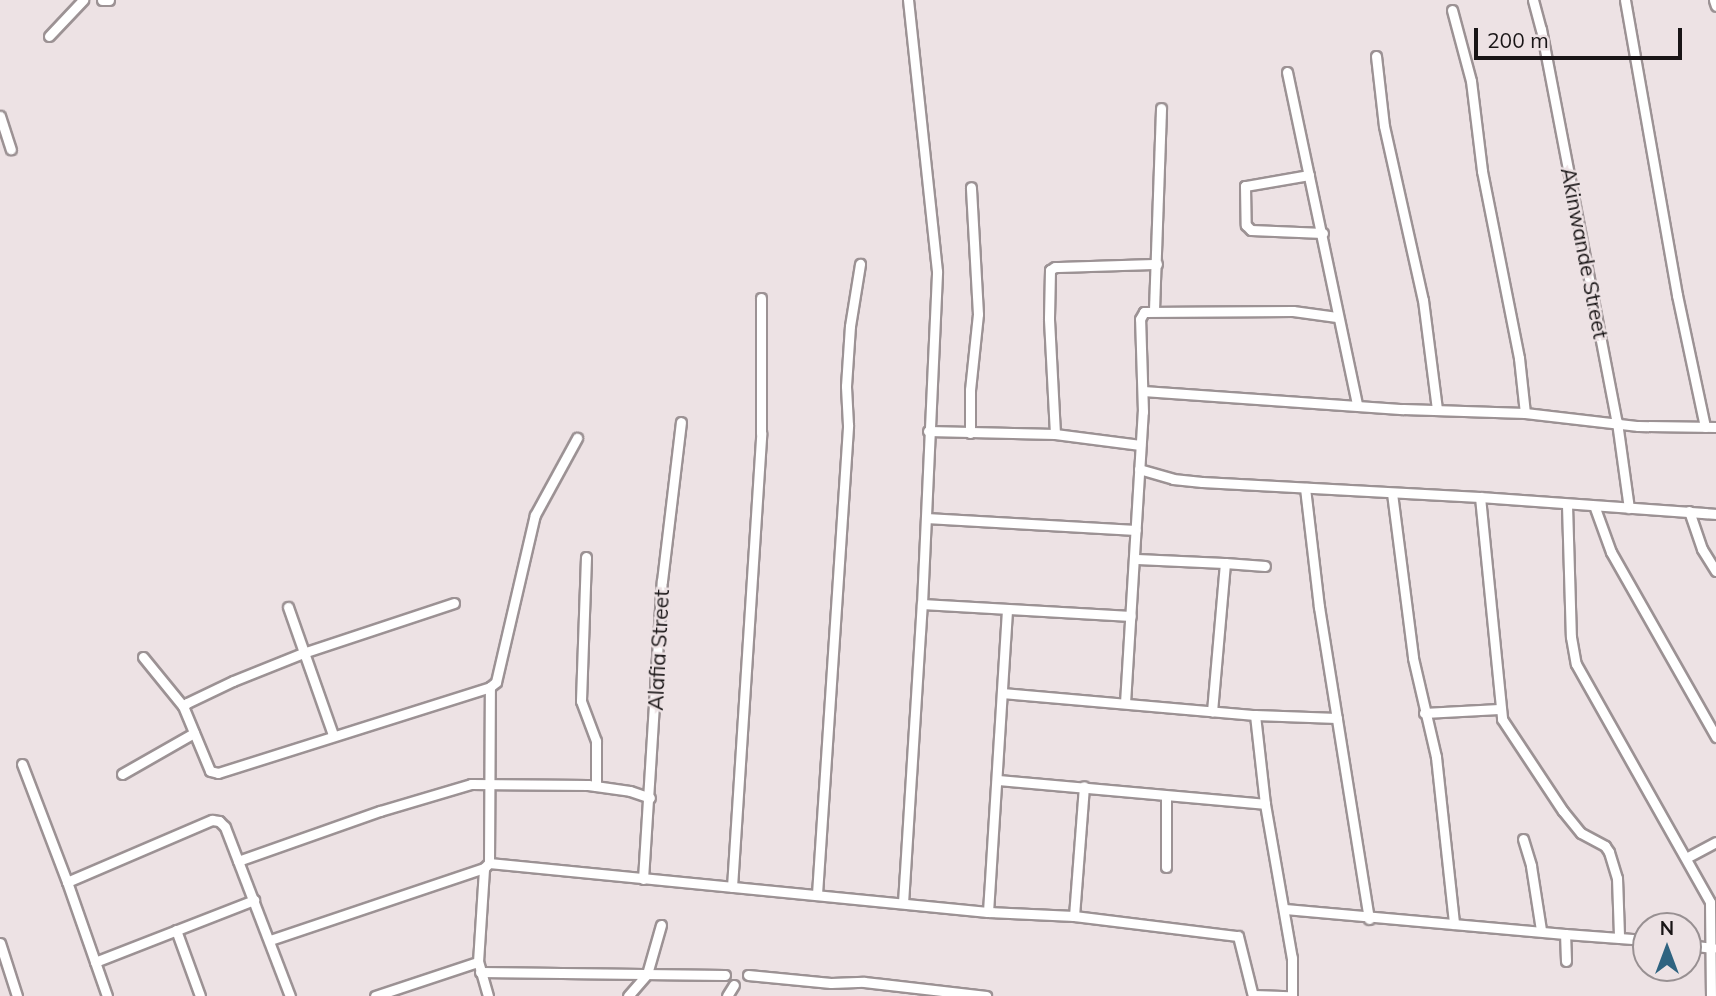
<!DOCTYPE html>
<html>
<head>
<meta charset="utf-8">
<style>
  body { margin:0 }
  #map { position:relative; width:1716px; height:996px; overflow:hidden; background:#ede2e4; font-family:Mulish,sans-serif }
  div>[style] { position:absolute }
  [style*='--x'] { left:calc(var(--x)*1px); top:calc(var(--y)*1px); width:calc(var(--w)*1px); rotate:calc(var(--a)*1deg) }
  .roads { filter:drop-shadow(2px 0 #9c9294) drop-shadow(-2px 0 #9c9294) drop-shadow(0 2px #9c9294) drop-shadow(0 -2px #9c9294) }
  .minor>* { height:9px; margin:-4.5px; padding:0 4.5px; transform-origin:4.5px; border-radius:4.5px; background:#fff }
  span { translate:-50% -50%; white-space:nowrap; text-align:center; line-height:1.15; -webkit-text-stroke:5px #ede2e4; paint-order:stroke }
  .street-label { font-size:21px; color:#191516 }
  .north { position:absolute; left:1632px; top:912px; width:70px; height:70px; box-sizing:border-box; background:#ede2e4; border:2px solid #989092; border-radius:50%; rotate:0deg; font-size:19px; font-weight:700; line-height:28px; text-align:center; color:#191516 }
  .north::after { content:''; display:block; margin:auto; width:24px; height:32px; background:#2f6380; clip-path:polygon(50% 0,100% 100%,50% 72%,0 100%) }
  .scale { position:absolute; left:1474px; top:28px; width:208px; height:32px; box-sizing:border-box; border:4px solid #191516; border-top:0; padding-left:9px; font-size:21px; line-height:24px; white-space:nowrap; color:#191516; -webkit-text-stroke:5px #ede2e4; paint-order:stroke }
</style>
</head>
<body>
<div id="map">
  <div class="roads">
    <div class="minor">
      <i style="--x:102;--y:0;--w:7;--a:0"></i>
      <i style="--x:1533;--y:0;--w:30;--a:75"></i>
      <i style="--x:1541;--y:29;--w:400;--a:79.1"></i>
      <i style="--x:1617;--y:422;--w:87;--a:82.1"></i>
      <i style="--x:1625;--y:0;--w:300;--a:80"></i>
      <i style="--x:1677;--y:295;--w:135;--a:78"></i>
      <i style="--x:1714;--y:0;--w:6;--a:72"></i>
      <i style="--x:1452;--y:10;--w:73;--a:75"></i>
      <i style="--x:1471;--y:81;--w:91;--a:83"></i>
      <i style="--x:1482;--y:171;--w:191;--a:78.8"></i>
      <i style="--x:1519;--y:358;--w:55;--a:83.8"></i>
      <i style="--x:49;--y:36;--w:50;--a:-46.6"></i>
      <i style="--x:1376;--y:56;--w:70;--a:83.5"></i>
      <i style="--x:1384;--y:126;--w:178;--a:77.4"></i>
      <i style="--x:1423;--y:300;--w:110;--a:82.7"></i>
      <i style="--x:1287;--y:72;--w:340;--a:78.1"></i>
      <i style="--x:0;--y:116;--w:35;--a:72"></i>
      <i style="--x:1309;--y:175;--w:65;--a:170.2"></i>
      <i style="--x:1245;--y:186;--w:39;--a:89"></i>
      <i style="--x:1246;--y:225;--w:7;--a:45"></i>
      <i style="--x:1251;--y:230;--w:72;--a:2.4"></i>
      <i style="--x:1154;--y:310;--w:202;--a:-88"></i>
      <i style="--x:1143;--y:391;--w:261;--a:4"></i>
      <i style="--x:1403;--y:409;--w:122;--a:1.9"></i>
      <i style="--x:1525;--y:413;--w:114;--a:6.6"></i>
      <i style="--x:1638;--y:426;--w:78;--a:0.7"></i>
      <i style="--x:928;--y:431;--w:127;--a:1.4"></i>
      <i style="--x:1055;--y:434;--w:86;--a:7.4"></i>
      <i style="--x:970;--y:433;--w:43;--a:-90"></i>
      <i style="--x:970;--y:390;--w:76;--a:-84"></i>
      <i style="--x:978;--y:314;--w:127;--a:-93.2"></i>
      <i style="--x:1055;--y:434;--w:116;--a:-93"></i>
      <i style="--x:1049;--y:318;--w:48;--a:-88.8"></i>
      <i style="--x:1050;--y:270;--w:6;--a:-31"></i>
      <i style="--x:1055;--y:267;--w:102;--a:-1.7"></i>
      <i style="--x:1139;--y:469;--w:35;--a:16"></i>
      <i style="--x:1173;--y:479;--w:29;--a:6"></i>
      <i style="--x:1202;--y:482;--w:278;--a:3.1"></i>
      <i style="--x:1480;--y:497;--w:237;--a:4.1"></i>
      <i style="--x:1305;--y:488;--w:120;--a:83.3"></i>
      <i style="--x:1319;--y:607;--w:316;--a:80.9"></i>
      <i style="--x:1392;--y:493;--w:166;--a:82.7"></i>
      <i style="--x:1413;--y:658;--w:102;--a:76.9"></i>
      <i style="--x:1436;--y:757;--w:168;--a:83.8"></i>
      <i style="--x:1480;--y:497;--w:223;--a:84.3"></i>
      <i style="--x:1502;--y:719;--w:110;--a:56.5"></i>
      <i style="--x:1563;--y:811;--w:28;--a:51"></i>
      <i style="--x:1581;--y:833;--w:27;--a:28"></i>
      <i style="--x:1605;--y:846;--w:7;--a:56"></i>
      <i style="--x:1609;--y:852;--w:27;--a:73"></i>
      <i style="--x:1617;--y:878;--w:58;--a:88"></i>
      <i style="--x:1567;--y:505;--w:132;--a:88.3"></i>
      <i style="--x:1571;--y:637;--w:27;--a:80"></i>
      <i style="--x:1576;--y:664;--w:273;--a:60.6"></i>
      <i style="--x:1710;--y:902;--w:94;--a:89.4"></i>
      <i style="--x:1595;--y:508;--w:47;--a:70"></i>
      <i style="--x:1611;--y:552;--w:213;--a:60.4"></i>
      <i style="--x:1689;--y:511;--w:40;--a:71.1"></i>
      <i style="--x:1702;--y:549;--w:26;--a:58"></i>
      <i style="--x:926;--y:518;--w:210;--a:3.3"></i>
      <i style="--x:586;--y:557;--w:144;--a:92"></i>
      <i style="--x:581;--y:701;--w:43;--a:69.4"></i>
      <i style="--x:596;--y:741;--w:45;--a:90"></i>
      <i style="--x:1136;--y:559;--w:89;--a:2.6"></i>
      <i style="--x:1225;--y:563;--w:149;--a:95"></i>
      <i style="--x:1225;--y:563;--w:40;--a:4.3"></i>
      <i style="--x:454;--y:603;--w:159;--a:161.7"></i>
      <i style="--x:303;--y:653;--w:75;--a:158.2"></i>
      <i style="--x:233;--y:681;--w:51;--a:154.4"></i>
      <i style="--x:187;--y:703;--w:5;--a:143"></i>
      <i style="--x:183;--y:706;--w:70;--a:67.4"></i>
      <i style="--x:210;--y:771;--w:8;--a:14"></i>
      <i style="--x:218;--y:773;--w:285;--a:-17.5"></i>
      <i style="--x:490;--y:687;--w:8;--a:-40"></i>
      <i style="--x:496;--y:682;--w:171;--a:-76.9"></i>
      <i style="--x:535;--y:515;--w:88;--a:-61.4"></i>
      <i style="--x:922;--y:604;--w:209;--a:3.3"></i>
      <i style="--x:288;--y:607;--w:136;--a:70.6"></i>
      <i style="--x:143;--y:657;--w:63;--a:50.8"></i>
      <i style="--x:1002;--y:693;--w:254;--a:5"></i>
      <i style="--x:1255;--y:715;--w:82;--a:2.1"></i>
      <i style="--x:1125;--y:703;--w:292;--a:-86.5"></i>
      <i style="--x:1143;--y:412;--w:93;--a:-91.8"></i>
      <i style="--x:1140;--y:319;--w:8;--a:-60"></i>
      <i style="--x:1144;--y:312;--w:149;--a:-0.4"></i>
      <i style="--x:1293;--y:311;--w:44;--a:7.8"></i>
      <i style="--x:1424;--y:713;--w:75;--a:-3.1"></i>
      <i style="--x:1255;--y:715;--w:90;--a:83.6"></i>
      <i style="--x:1265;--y:804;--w:156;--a:80.1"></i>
      <i style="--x:1292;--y:958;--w:38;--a:90"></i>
      <i style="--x:22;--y:764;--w:126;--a:69.1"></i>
      <i style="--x:122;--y:774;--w:83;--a:-29.7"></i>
      <i style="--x:997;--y:780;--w:269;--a:5.1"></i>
      <i style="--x:1166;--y:796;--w:71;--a:90"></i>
      <i style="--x:1523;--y:839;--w:28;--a:73"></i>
      <i style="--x:1531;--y:866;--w:65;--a:81.1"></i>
      <i style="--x:1686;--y:858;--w:34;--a:-28"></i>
      <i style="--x:238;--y:861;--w:151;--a:-19.4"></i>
      <i style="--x:380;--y:811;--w:95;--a:-16.5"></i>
      <i style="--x:471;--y:784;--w:117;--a:0.5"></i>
      <i style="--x:588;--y:785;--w:42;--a:8.1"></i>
      <i style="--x:630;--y:791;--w:21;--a:19"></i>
      <i style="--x:489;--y:863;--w:501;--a:5.61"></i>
      <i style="--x:988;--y:912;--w:86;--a:2.7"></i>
      <i style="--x:1074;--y:916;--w:165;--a:7"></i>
      <i style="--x:1238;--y:936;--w:62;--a:76"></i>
      <i style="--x:643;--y:879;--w:299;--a:-86.4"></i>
      <i style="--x:662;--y:581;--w:160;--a:-83.2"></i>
      <i style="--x:732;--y:887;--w:455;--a:-86.3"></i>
      <i style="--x:761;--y:433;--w:135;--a:-90"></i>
      <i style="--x:817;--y:894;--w:470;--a:-86.2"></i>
      <i style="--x:848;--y:425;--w:39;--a:-93"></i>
      <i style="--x:846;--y:386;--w:60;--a:-86.2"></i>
      <i style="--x:850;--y:326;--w:63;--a:-80.8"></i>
      <i style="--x:903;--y:903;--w:300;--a:-86.4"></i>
      <i style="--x:922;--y:604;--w:333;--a:-87.4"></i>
      <i style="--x:937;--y:271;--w:273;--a:-96.1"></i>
      <i style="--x:1285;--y:909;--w:281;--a:5.1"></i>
      <i style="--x:988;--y:912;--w:303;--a:-86.4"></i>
      <i style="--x:1074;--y:916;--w:130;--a:-85.6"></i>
      <i style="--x:176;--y:930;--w:70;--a:70"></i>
      <i style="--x:270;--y:940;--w:226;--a:-18.6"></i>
      <i style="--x:0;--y:943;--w:56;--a:72.2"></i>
      <i style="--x:1688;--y:945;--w:25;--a:7"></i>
      <i style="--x:1566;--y:961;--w:27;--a:-92"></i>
      <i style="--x:1565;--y:934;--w:81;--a:4.2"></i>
      <i style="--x:95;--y:962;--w:171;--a:-21.3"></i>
      <i style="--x:480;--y:972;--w:245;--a:0.7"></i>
      <i style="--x:748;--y:975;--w:83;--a:5.5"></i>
      <i style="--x:831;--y:983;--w:33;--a:-2"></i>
      <i style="--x:864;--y:982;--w:123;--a:6.5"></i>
      <i style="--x:1254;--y:995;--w:35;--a:2"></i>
      <i style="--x:107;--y:996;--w:121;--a:-109.3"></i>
      <i style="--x:67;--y:882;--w:158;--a:-23.2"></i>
      <i style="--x:212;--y:820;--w:7;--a:8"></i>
      <i style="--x:219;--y:821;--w:8;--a:45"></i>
      <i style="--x:225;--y:827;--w:181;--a:69"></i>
      <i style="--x:375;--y:996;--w:108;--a:-18.3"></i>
      <i style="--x:488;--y:996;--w:35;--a:-106"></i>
      <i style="--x:478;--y:962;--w:94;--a:-86.3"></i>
      <i style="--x:484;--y:868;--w:7;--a:-45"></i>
      <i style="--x:489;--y:863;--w:176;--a:-89.7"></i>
      <i style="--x:628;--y:996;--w:29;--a:-49"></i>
      <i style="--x:647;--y:974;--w:51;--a:-74.1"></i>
      <i style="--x:727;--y:996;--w:13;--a:-58"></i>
    </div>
  </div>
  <div class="street-label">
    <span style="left:1585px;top:253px;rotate:79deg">Akinwande Street</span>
    <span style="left:658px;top:650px;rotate:-87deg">Alafia Street</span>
  </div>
  <div class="north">N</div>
  <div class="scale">200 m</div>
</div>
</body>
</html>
